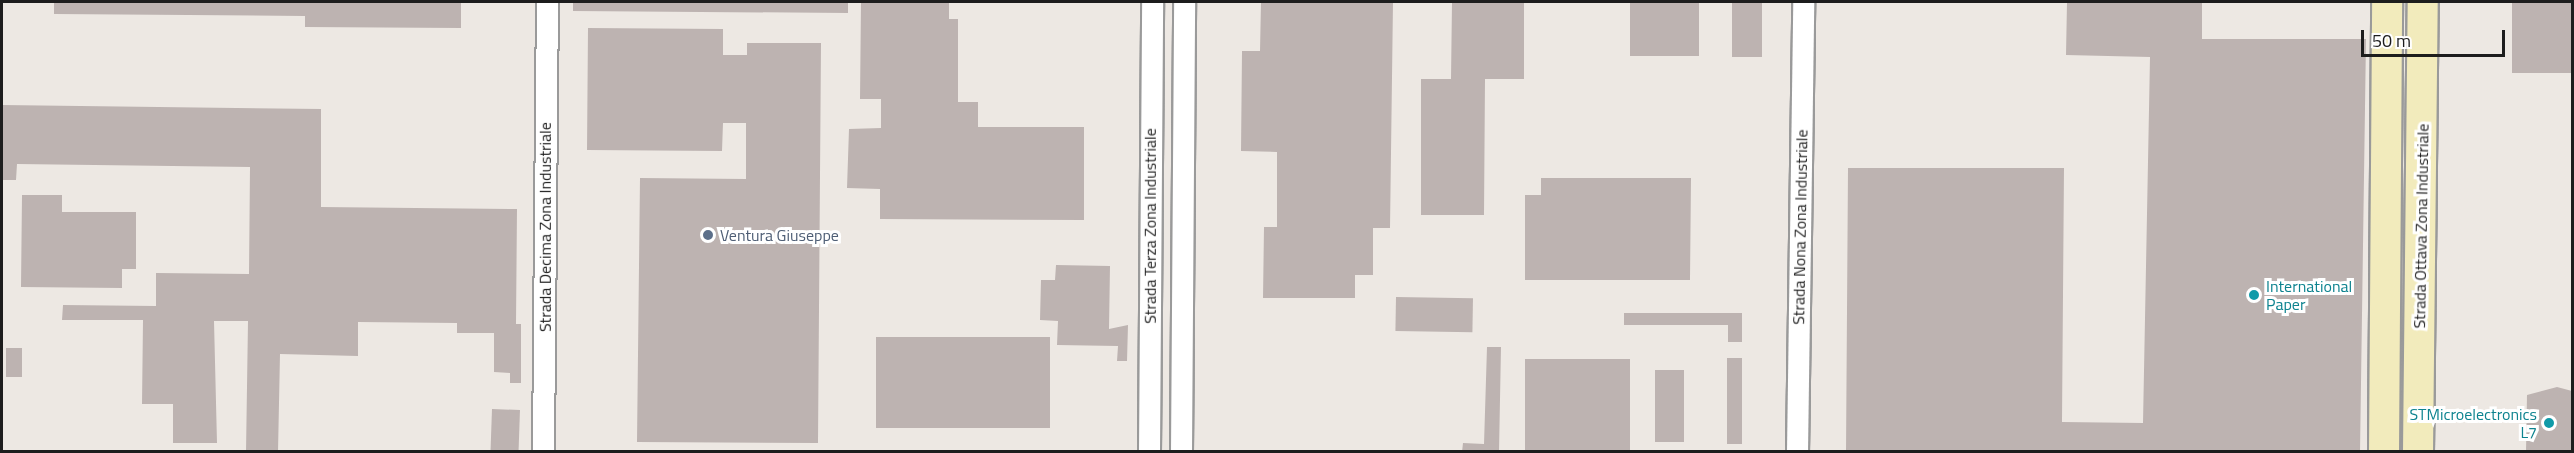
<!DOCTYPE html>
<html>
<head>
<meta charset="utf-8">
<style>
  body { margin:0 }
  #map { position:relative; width:2574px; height:453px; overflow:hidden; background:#ede8e3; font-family:"Titillium Web",sans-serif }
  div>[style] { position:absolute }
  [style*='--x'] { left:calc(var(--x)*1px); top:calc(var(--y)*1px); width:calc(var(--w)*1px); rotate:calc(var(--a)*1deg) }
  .building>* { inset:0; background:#bdb3b1; transform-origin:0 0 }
  .roads { filter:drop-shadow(2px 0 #9a9a9a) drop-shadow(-2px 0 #9a9a9a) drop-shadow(0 2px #9a9a9a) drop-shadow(0 -2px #9a9a9a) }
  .minor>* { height:21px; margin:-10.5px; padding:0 10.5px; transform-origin:10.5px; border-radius:10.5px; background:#fff }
  .secondary>* { height:30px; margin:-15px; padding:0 15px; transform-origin:15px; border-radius:15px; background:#f2ebbc }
  .dots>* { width:16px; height:16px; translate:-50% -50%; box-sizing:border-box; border:3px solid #fff; border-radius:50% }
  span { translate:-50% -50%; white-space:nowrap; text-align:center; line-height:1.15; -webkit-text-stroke:6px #fff; paint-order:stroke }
  .street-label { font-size:16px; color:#1d1d1d }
  .service-label { font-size:16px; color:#4e5e75 }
  .left { translate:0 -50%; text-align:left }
  .culture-label { font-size:16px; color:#0d838f }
  .right { translate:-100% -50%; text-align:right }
  .frame { position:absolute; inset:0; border:3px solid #1d1d1d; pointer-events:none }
  .scale { position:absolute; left:2361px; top:30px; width:144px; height:27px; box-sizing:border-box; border:3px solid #1d1d1d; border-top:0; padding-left:8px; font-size:18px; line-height:21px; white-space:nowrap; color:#1d1d1d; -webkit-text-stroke:4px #fff; paint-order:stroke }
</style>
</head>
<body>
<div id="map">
  <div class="building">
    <i style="clip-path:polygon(54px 2px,461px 2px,461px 28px,305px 27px,305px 16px,54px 14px)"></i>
    <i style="clip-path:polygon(573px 2px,848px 2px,848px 13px,573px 11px)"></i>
    <i style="clip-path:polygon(861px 2px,949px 2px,949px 19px,958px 19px,958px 102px,978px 102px,978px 127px,1084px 127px,1084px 220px,880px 219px,880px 189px,847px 188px,849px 129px,881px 128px,881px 99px,860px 99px)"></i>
    <i style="clip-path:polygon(1261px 2px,1393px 2px,1390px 228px,1373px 228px,1373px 275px,1355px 275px,1355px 298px,1263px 298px,1264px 227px,1277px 227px,1277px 152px,1241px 151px,1242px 51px,1260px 51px)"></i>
    <i style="clip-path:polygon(1452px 2px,1524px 2px,1524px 79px,1485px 79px,1484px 215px,1421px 215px,1421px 79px,1451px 79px)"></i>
    <i style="left:1630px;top:2px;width:69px;height:54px"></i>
    <i style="left:1732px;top:2px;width:30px;height:55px"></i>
    <i style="clip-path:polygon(2067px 2px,2202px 2px,2202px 39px,2366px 39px,2360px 452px,1846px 452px,1848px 168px,2064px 168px,2062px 422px,2143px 423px,2150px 57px,2066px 55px)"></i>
    <i style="left:2512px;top:2px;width:60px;height:71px"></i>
    <i style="clip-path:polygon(588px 28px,723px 29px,723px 55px,747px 55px,747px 43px,821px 43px,818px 443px,637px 442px,640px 178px,746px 179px,746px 123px,723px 123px,722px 151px,587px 150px)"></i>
    <i style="clip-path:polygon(2px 105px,321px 109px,321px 207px,517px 209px,516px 324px,521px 324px,521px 383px,510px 383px,510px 373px,494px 372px,494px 333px,457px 333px,457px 323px,358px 322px,358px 356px,280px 354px,278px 452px,246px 452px,248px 321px,214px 321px,217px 443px,173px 443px,173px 404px,142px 404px,143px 320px,62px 320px,63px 305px,156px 306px,156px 273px,249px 274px,250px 167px,17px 164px,16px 180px,2px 180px)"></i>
    <i style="clip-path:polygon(1541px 178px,1691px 178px,1690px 280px,1525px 280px,1525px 195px,1541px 195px)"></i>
    <i style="clip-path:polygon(22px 195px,62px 195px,62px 212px,136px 212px,136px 269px,122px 269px,122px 288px,21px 287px)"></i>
    <i style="clip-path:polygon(1056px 265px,1110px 266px,1109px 329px,1128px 325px,1127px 361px,1117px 361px,1118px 346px,1057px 345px,1058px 321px,1040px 320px,1041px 280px,1055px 280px)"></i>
    <i style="left:1396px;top:297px;width:77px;height:34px;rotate:1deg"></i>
    <i style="clip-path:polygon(1624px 313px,1742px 313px,1742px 342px,1728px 342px,1728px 325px,1624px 325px)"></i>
    <i style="left:876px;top:337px;width:174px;height:91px"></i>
    <i style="clip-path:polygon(1487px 347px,1501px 347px,1499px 452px,1462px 452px,1463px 443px,1484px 444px)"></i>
    <i style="left:6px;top:348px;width:16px;height:29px"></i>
    <i style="left:1727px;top:358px;width:15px;height:86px"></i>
    <i style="left:1525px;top:359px;width:105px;height:93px"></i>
    <i style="left:1655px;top:370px;width:29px;height:72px"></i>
    <i style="clip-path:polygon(2557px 387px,2572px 391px,2572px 452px,2526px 452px,2527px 395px)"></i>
    <i style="left:492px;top:409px;width:28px;height:43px;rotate:2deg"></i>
  </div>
  <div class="roads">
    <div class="minor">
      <i style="--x:543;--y:452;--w:450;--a:-89.5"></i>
      <i style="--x:1149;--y:452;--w:450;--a:-89.6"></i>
      <i style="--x:1181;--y:452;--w:450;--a:-89.6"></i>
      <i style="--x:1797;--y:452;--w:450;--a:-89.2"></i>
    </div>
    <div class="secondary">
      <i style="--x:2384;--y:452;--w:450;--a:-89.6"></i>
      <i style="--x:2418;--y:452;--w:450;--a:-89.4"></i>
    </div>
  </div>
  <div class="dots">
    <i style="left:708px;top:235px;background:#5c6f8a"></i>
    <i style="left:2254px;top:295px;background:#0f9aa8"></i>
    <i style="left:2549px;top:423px;background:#0f9aa8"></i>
  </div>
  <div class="street-label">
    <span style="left:1150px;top:226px;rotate:-90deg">Strada Terza Zona Industriale</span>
    <span style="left:2421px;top:226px;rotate:-89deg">Strada Ottava Zona Industriale</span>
    <span style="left:545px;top:227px;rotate:-90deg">Strada Decima Zona Industriale</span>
    <span style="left:1800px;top:227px;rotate:-89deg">Strada Nona Zona Industriale</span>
  </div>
  <div class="service-label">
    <span class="left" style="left:720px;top:235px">Ventura Giuseppe</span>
  </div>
  <div class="culture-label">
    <span class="left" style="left:2266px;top:295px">International<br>Paper</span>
    <span class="right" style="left:2537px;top:423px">STMicroelectronics<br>L7</span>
  </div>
  <div class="frame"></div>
  <div class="scale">50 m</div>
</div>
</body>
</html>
